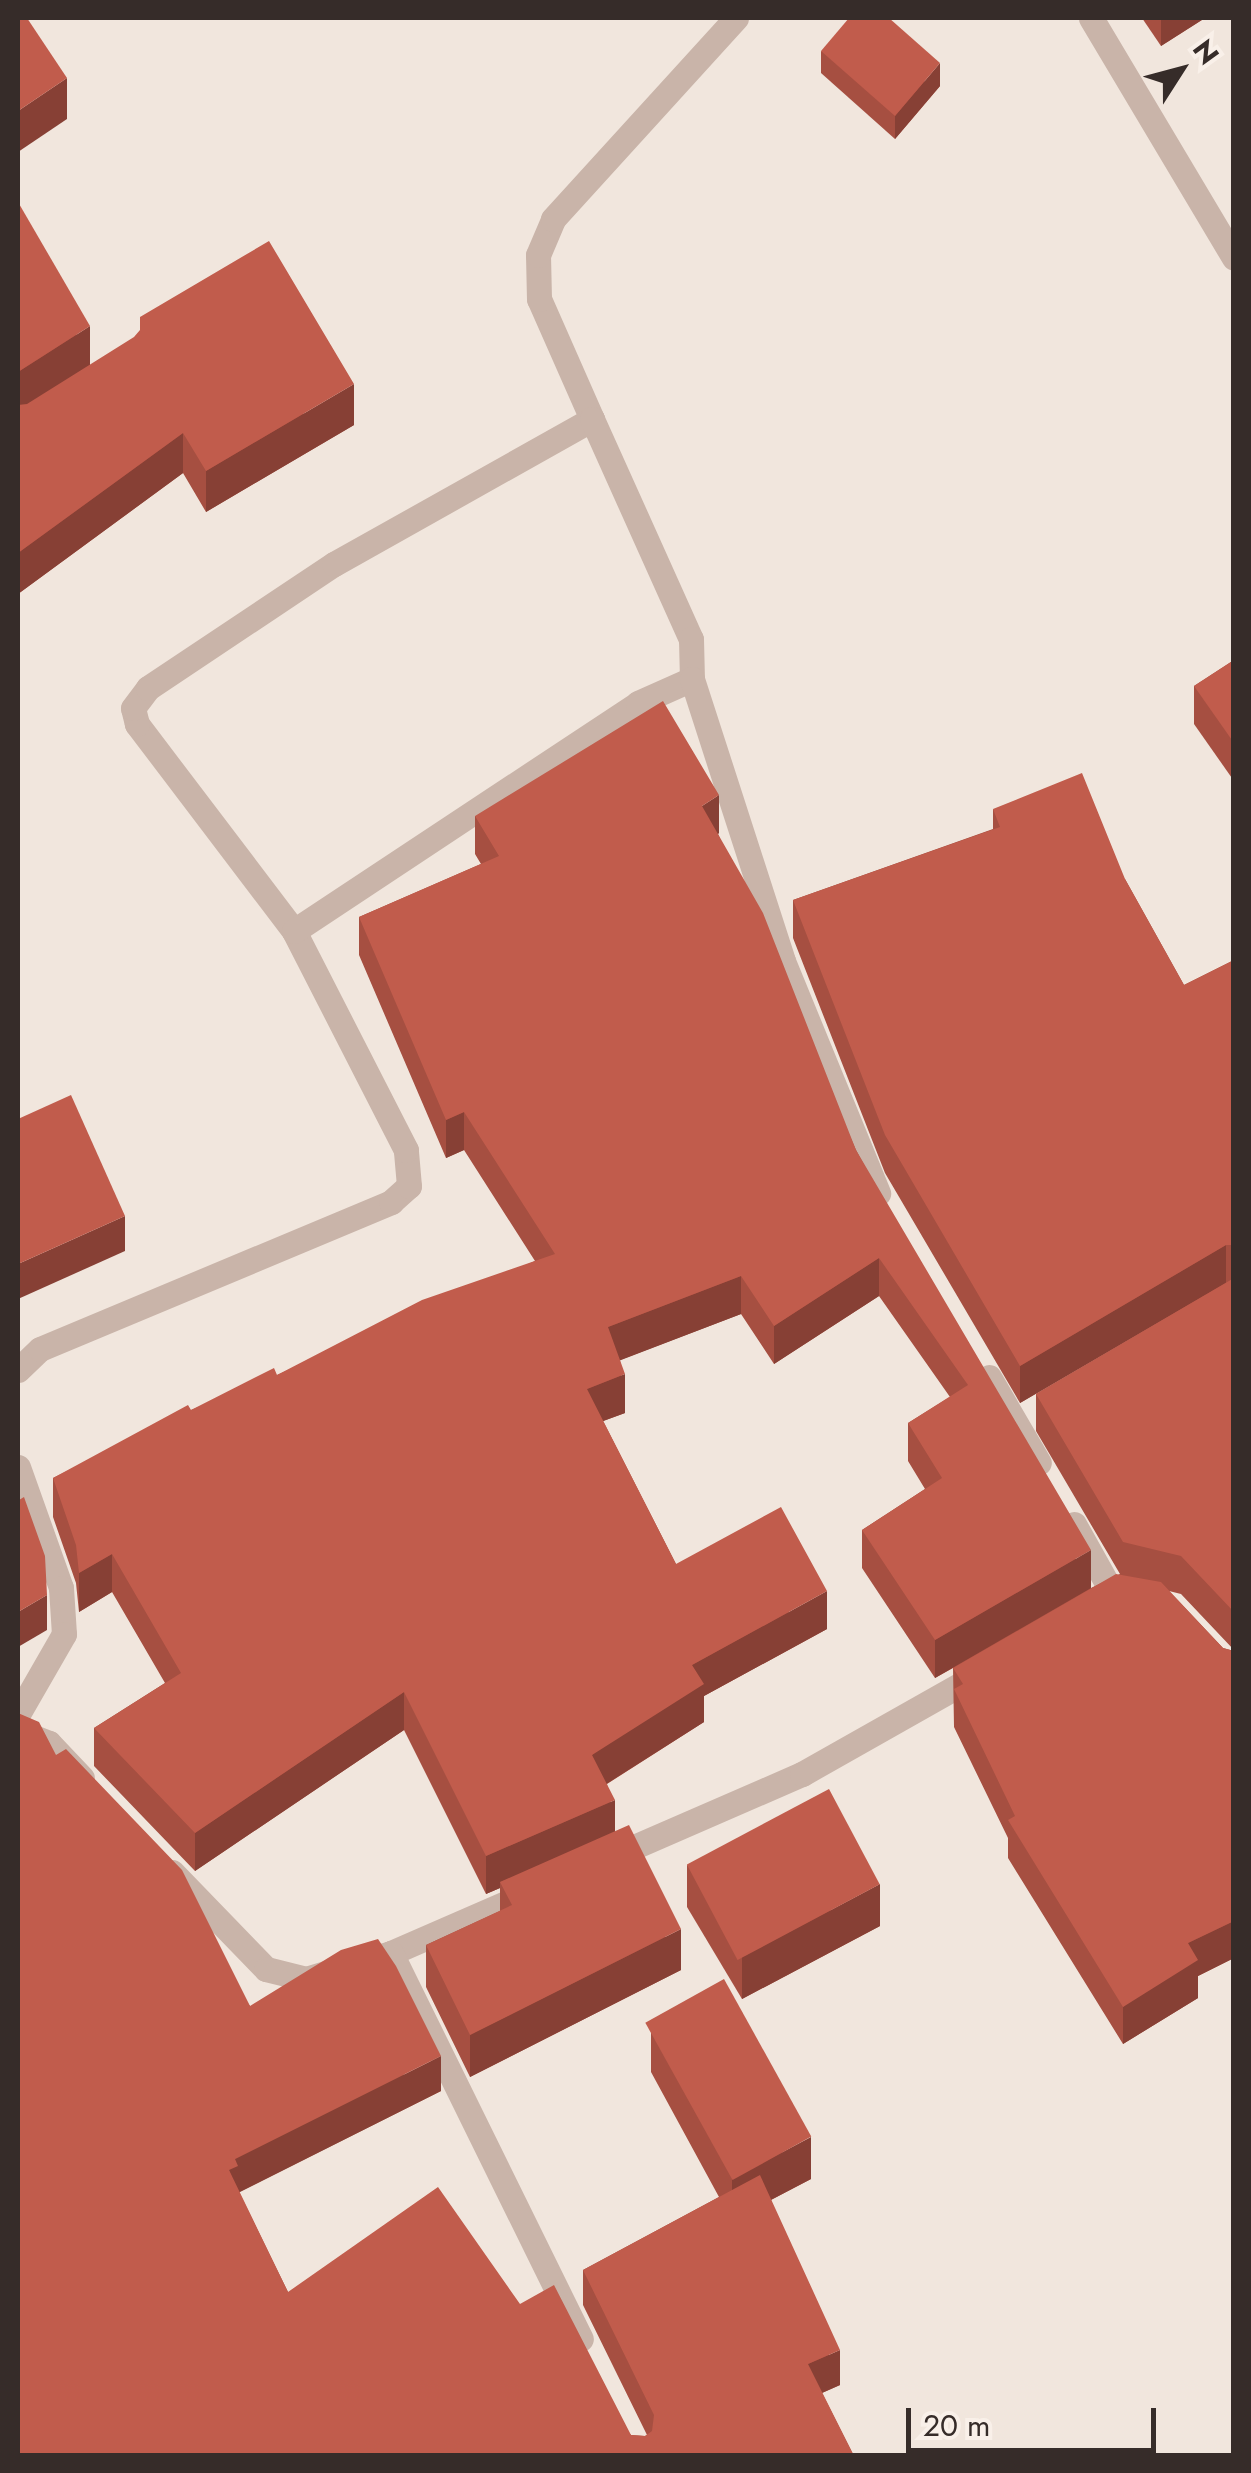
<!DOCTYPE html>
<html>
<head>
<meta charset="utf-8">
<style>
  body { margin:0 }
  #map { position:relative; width:1251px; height:2473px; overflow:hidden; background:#f1e6dd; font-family:Jost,sans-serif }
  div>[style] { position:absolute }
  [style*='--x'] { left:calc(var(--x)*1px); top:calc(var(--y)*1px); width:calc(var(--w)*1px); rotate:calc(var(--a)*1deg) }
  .minor>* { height:25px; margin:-12.5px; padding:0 12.5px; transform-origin:12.5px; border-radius:12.5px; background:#c9b4a9 }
  .wall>* { inset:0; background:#a64f41 }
  .shaded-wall>* { inset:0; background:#874035 }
  .building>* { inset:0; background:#c15c4c; transform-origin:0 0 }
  span { translate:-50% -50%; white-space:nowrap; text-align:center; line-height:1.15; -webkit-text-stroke:8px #f9f0e9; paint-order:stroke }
  .frame { position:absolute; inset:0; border:20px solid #362c29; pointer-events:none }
  .north { position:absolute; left:1131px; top:20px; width:100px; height:100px; -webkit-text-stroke:8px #f9f0e9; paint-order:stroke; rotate:54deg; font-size:28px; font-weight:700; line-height:40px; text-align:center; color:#362c29 }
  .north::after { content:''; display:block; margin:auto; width:35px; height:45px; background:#362c29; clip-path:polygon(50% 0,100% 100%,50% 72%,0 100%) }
  .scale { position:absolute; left:906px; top:2408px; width:250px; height:45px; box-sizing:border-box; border:5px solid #362c29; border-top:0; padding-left:12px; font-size:30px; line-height:35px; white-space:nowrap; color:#362c29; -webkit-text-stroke:8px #f9f0e9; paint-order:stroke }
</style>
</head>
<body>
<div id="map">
  <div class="minor">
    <i style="--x:1091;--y:18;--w:279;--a:59.2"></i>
    <i style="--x:592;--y:419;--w:131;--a:-113.8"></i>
    <i style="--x:539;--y:299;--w:44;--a:-91.3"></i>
    <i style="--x:538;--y:255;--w:39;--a:-67"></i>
    <i style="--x:553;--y:219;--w:272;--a:-47.7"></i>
    <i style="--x:294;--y:931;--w:260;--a:-127.2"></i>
    <i style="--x:137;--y:724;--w:16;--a:-104"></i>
    <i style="--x:133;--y:708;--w:25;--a:-53"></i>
    <i style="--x:148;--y:688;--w:224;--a:-33.7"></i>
    <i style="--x:334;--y:564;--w:296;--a:-29.3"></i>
    <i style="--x:592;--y:419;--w:241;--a:65.8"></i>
    <i style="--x:691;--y:639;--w:40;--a:88.6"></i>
    <i style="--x:18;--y:1370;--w:30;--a:-44"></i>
    <i style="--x:40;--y:1349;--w:381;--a:-22.7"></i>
    <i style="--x:391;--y:1202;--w:24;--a:-42"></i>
    <i style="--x:409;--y:1186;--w:36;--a:-95"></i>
    <i style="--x:406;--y:1150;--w:246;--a:-117.1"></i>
    <i style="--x:294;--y:931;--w:413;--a:-33.5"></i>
    <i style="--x:638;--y:703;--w:59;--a:-24"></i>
    <i style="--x:692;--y:679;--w:296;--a:72.1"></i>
    <i style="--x:783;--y:961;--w:251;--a:67.7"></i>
    <i style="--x:989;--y:1377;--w:99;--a:59.8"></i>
    <i style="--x:18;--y:1467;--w:128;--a:70.4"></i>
    <i style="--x:61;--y:1588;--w:46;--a:86.3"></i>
    <i style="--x:64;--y:1634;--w:92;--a:119.9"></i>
    <i style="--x:1074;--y:1524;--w:80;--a:60.9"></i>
    <i style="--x:18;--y:1731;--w:33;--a:21"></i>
    <i style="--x:49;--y:1743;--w:48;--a:46.7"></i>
    <i style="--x:611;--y:1857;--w:208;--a:-23.5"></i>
    <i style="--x:802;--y:1774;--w:207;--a:-29.5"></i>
    <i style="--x:172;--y:1872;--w:135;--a:45.9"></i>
    <i style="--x:266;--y:1969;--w:41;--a:14"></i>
    <i style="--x:306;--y:1979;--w:89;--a:-17"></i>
    <i style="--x:391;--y:1953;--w:150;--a:-23.5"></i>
    <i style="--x:391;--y:1953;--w:430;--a:63.8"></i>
  </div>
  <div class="wall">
    <i style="clip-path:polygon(1142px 18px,1205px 18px,1161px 46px)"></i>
    <i style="clip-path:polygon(821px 51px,940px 86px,895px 139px,821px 73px)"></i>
    <i style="clip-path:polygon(18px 202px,90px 365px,354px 425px,206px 512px,183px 473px,18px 594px)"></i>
    <i style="clip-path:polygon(1234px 660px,1234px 781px,1194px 724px,1194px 686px)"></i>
    <i style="clip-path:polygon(993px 809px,1125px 879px,1184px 985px,1234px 960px,1234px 1650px,1181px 1594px,1169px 1591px,1223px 1648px,1234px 1651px,1234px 1958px,1198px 1976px,1198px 1998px,1123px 2044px,1008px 1858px,1008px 1838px,954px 1727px,953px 1668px,935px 1678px,862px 1568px,862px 1530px,925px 1489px,908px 1461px,908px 1423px,950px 1397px,879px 1296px,774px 1364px,741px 1314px,620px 1360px,625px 1413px,603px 1421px,676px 1564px,827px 1629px,704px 1696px,704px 1722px,607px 1784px,615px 1832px,681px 1970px,470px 2077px,426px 1987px,426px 1945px,500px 1911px,500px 1888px,486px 1894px,404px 1730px,195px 1871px,94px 1766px,94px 1728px,165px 1683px,112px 1592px,79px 1612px,76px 1583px,53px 1517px,53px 1478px,191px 1410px,277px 1375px,535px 1261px,464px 1150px,446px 1158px,359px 955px,359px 917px,481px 864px,475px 854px,475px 816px,719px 833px,718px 834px,856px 1150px,1091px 1588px,1120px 1574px,1036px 1431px,1036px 1394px,1226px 1283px,1020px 1403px,885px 1173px,793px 938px,793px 900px,993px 829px)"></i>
    <i style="clip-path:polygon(56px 1755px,250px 2006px,441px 2091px,239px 2192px,288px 2292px,520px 2304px,631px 2435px,645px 2436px,647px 2435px,583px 2305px,583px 2270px,719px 2197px,651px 2072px,651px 2031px,811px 2179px,771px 2200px,840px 2385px,822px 2393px,854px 2456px,18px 2456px)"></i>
    <i style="clip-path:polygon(687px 1865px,880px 1926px,742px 1999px,687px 1907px)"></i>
  </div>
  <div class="shaded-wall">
    <i style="clip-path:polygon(1161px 18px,1205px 18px,1161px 46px)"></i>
    <i style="clip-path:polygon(940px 63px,940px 86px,895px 139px,895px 116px)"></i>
    <i style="clip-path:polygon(67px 78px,67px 119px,18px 152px,18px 111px)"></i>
    <i style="clip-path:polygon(90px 326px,90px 367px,18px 412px,18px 372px)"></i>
    <i style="clip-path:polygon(354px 384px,354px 425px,206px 512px,206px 471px)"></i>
    <i style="clip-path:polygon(183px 433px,183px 473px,18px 594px,18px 553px)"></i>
    <i style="clip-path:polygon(719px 795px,719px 833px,702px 844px,702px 806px)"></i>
    <i style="clip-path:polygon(464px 1112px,464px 1150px,446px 1158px,446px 1120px)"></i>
    <i style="clip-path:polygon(125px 1216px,125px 1251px,18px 1299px,18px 1264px)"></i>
    <i style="clip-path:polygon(1226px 1245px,1226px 1283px,1020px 1403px,1020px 1366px)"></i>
    <i style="clip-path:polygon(879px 1258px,879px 1296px,774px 1364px,774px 1326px)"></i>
    <i style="clip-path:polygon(741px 1276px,741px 1314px,608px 1365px,608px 1327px)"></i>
    <i style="clip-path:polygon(625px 1374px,625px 1413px,587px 1427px,587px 1389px)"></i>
    <i style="clip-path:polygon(1091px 1550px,1091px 1588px,935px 1678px,935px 1640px)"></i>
    <i style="clip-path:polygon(112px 1554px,112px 1592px,79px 1612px,79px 1573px)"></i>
    <i style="clip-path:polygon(827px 1591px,827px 1629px,704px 1696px,704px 1722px,592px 1793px,592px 1755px,692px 1665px)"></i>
    <i style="clip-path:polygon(47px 1595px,47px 1630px,18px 1647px,18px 1612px)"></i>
    <i style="clip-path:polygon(404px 1692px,404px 1730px,195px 1871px,195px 1833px)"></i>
    <i style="clip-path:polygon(615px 1800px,615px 1838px,500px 1882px,500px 1888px,486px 1894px,486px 1856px)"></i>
    <i style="clip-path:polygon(880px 1884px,880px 1926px,742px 1999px,742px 1957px)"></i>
    <i style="clip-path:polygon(1234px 1921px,1234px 1958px,1198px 1976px,1198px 1998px,1123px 2044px,1123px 2007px,1188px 1943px)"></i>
    <i style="clip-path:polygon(681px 1929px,681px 1970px,470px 2077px,470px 2035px)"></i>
    <i style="clip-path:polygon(441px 2056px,441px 2091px,238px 2193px,229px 2170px,235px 2159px)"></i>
    <i style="clip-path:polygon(811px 2137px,811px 2179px,732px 2220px,732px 2179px)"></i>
    <i style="clip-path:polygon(840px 2350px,840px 2385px,808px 2399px,808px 2364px)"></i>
  </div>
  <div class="building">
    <i style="clip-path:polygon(18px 18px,27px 18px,67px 78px,18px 111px)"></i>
    <i style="clip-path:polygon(849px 18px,889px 18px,940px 63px,895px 116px,821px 51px)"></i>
    <i style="clip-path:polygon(18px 202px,90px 326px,18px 372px)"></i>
    <i style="clip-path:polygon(269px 241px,354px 384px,206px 471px,183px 433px,18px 553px,18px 405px,27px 404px,134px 337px,140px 330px,140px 317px)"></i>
    <i style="clip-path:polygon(1234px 660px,1234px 743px,1194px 686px)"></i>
    <i style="clip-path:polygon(663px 701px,719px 795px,702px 806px,763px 913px,856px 1150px,1091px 1550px,935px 1640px,862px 1530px,942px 1478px,908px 1423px,968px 1385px,879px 1258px,774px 1326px,741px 1276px,608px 1327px,625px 1374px,587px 1389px,676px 1564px,781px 1507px,827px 1591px,692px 1665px,704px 1684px,592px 1755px,615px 1800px,486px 1856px,404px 1692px,195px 1833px,94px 1728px,181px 1673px,112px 1554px,79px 1573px,76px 1545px,53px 1478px,188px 1405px,191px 1410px,274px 1368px,277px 1375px,422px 1300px,555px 1254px,464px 1112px,446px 1120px,359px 917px,499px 856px,475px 816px)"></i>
    <i style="clip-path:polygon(1082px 773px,1125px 879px,1184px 985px,1234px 960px,1234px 1245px,1226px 1245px,1020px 1366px,885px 1135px,793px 900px,1000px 827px,993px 809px)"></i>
    <i style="clip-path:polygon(71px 1095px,125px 1216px,18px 1264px,18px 1119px)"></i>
    <i style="clip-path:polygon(1234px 1278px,1234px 1612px,1181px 1556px,1123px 1542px,1036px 1394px)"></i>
    <i style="clip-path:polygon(18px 1497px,19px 1500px,24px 1497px,45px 1556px,47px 1595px,18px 1612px)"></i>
    <i style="clip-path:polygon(1116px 1574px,1161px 1582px,1223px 1648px,1234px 1651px,1234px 1921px,1188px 1943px,1198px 1960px,1123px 2007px,1008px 1820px,1015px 1816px,954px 1689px,963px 1684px,953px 1668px)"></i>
    <i style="clip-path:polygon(18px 1713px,39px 1722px,56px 1755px,66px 1749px,182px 1870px,250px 2006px,341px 1950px,378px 1939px,396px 1966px,441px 2056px,235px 2159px,238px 2166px,229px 2170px,288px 2292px,438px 2187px,520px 2304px,554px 2285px,631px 2435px,645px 2436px,652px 2431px,654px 2415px,583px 2270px,760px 2175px,840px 2350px,808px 2364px,854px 2456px,18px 2456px)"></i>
    <i style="left:829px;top:1789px;width:108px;height:161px;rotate:62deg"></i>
    <i style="clip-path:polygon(629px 1825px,681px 1929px,470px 2035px,426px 1945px,512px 1905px,500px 1882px)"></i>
    <i style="left:724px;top:1979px;width:180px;height:90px;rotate:61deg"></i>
  </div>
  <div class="frame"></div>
  <div class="north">N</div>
  <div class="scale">20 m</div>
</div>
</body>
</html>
